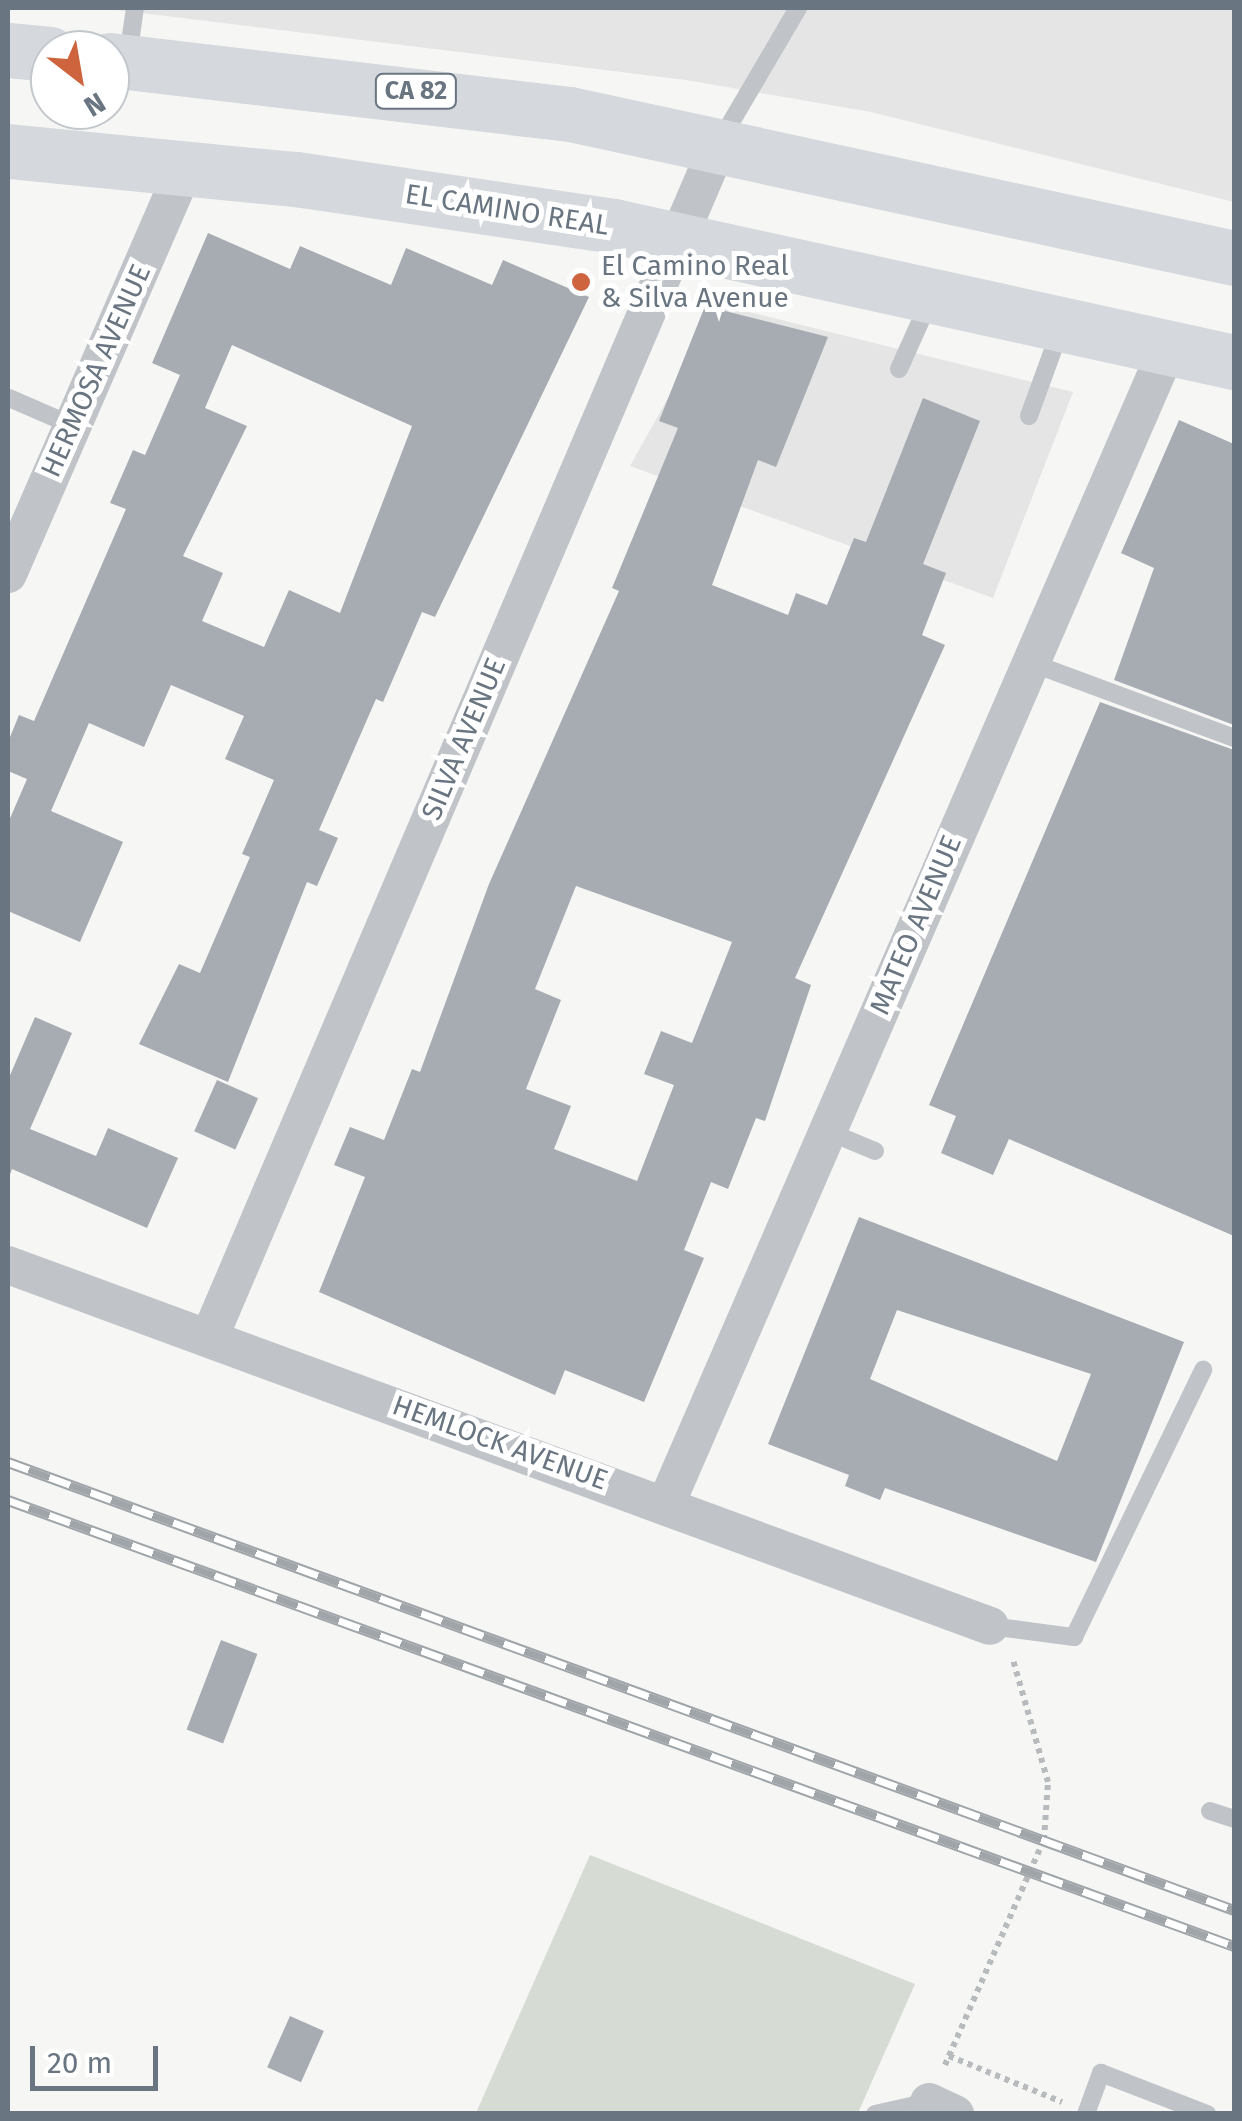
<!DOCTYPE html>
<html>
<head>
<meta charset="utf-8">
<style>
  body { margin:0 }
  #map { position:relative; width:1242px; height:2121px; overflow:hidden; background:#f6f6f4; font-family:"Fira Sans",sans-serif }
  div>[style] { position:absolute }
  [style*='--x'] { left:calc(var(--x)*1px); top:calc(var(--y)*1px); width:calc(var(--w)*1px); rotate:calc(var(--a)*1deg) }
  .built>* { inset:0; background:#e4e5e4 }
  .green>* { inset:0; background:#d6dbd3 }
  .building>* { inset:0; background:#a6acb2; transform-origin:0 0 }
  .path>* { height:6px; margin-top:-3px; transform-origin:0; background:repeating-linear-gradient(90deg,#b8bbbd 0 5px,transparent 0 10px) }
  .lane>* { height:18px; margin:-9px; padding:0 9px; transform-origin:9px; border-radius:9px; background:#c0c3c7 }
  .street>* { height:38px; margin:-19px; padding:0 19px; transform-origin:19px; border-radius:19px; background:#c0c3c7 }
  .primary>* { height:55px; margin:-27.5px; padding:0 27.5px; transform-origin:27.5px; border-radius:27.5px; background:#d5d8dc }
  .rail>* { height:11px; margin-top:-5.5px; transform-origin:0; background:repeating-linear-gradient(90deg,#fff 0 22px,#a0a5aa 0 44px); box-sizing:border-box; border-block:2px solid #a0a5aa }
  .dots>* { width:28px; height:28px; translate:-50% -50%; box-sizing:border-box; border:5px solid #fff; border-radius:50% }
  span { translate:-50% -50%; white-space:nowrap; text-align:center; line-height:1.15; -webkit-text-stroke:10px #fff; paint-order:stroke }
  .shield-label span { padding:2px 8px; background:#fff; border:2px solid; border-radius:8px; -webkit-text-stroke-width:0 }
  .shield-label { font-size:25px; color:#697581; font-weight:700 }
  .street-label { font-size:28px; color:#697581 }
  .poi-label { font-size:28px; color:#697581 }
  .left { translate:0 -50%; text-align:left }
  .frame { position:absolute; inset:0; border:10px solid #697581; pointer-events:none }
  .north { position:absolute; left:30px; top:30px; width:100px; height:100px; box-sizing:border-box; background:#fff; border:2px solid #c3c8cd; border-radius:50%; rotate:149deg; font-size:28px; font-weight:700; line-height:40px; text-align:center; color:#697581 }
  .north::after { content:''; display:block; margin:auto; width:35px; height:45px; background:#cd643d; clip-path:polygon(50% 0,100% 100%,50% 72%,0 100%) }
  .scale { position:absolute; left:30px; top:2046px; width:128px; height:45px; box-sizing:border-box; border:5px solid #697581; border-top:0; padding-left:12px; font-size:30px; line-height:35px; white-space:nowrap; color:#697581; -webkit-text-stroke:8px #fff; paint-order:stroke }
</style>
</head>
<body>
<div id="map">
  <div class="built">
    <i style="clip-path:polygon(101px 8px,1234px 8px,1234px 202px,871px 112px,686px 80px)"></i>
    <i style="clip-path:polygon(720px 305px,1073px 392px,993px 598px,630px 466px)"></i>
  </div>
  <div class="green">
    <i style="clip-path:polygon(590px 1855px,915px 1984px,858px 2113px,476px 2113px)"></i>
  </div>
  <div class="building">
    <i style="clip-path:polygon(evenodd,208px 233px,290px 269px,300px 246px,391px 285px,406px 248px,492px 285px,503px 260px,589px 297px,435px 617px,422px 612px,383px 702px,376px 699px,319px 830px,338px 838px,317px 886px,307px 882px,228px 1082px,139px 1044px,179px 964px,200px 973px,250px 857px,242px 854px,274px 780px,225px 759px,244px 716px,171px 685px,144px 747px,89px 723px,51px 811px,123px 842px,80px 942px,8px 911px,8px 823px,27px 779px,8px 771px,8px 742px,19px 715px,34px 721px,126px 509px,110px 503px,133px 450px,145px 455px,180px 375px,152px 363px,208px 233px,232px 345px,412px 426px,340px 613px,289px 590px,264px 647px,202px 621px,223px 573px,183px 556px,247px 426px,205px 408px,232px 345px)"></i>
    <i style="clip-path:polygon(evenodd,705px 306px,828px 337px,776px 467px,758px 460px,712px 585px,788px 615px,796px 593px,827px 605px,854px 538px,866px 542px,923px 398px,980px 421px,923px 564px,946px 573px,922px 635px,945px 645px,795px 978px,811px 985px,765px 1121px,756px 1118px,728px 1189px,711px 1182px,684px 1250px,704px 1258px,644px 1402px,565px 1370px,555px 1395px,319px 1292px,365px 1177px,334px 1165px,350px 1127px,384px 1140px,412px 1069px,420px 1072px,489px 884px,619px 591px,612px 588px,678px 428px,659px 421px,705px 306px,576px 886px,732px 942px,692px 1043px,661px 1031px,644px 1074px,674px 1085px,637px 1181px,554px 1149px,571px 1106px,526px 1089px,561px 1000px,535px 989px,576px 886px)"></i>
    <i style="clip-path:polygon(1179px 420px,1234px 444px,1234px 725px,1114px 680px,1154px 568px,1121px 553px)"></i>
    <i style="clip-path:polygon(1100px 702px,1234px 750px,1234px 1236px,1009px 1139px,993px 1175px,941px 1153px,956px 1116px,929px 1105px)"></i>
    <i style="clip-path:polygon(35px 1017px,72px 1033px,30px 1129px,96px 1156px,108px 1128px,178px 1158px,147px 1228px,12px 1169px,8px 1180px,8px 1080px)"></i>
    <i style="left:217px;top:1080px;width:45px;height:56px;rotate:24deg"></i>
    <i style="clip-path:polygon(evenodd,859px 1217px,1184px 1342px,1096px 1562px,885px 1488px,880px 1500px,845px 1486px,849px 1475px,768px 1444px,859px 1217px,897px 1310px,1091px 1374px,1057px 1461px,870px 1379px,897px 1310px)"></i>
    <i style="left:221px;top:1640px;width:39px;height:96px;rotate:21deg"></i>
    <i style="left:290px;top:2016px;width:37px;height:56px;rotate:24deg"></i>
  </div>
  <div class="path">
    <i style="--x:949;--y:2056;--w:122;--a:22.2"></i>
    <i style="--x:945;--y:2065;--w:246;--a:-66.3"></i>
    <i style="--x:1044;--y:1840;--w:58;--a:-86.1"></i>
    <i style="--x:1048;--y:1782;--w:127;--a:-106"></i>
  </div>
  <div class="lane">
    <i style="--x:128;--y:56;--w:49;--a:-81.7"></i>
    <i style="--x:720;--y:141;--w:154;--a:-59.6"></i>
    <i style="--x:899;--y:369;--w:76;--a:-65.8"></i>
    <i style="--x:9;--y:398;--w:68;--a:23.5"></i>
    <i style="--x:1029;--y:416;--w:94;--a:-70"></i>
    <i style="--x:1029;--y:662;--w:219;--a:20.3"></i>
    <i style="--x:827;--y:1131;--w:52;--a:22.6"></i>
    <i style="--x:990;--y:1626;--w:85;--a:7.5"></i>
    <i style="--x:1074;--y:1637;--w:297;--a:-64.2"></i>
    <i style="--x:1210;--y:1811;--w:25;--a:18"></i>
    <i style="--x:875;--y:2114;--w:55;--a:-12.5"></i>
    <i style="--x:1086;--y:2114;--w:44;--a:-69.9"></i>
    <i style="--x:1101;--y:2073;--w:114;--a:21.1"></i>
  </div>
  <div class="street">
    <i style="--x:8;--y:574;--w:442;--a:-66.5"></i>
    <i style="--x:8;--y:1265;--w:1046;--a:20.18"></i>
    <i style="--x:210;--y:1336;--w:1299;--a:-66.89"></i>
    <i style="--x:666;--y:1504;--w:1261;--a:-66.54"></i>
    <i style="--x:929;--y:2102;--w:29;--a:25"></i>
  </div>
  <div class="primary">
    <i style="--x:8;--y:50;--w:42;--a:5.4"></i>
    <i style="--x:110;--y:60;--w:463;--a:6.7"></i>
    <i style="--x:570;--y:114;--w:679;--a:12.24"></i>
    <i style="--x:8;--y:151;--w:289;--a:5.6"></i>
    <i style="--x:296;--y:179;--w:321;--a:8.4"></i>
    <i style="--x:614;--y:226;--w:635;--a:12.37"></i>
  </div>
  <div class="rail">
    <i style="--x:8;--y:1462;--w:1305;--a:20.07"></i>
    <i style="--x:8;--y:1500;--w:1305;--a:19.99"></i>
  </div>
  <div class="dots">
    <i style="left:581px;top:282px;background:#cd643d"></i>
  </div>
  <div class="shield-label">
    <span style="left:416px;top:91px">CA 82</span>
  </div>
  <div class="street-label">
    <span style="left:507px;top:210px;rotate:9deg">EL CAMINO REAL</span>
    <span style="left:96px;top:371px;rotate:-66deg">HERMOSA AVENUE</span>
    <span style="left:464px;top:739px;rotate:-67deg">SILVA AVENUE</span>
    <span style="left:916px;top:925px;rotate:-67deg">MATEO AVENUE</span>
    <span style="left:500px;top:1443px;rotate:20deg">HEMLOCK AVENUE</span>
  </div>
  <div class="poi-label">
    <span class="left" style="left:601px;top:282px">El Camino Real<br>&amp; Silva Avenue</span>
  </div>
  <div class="frame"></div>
  <div class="north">N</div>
  <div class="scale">20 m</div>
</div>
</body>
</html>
